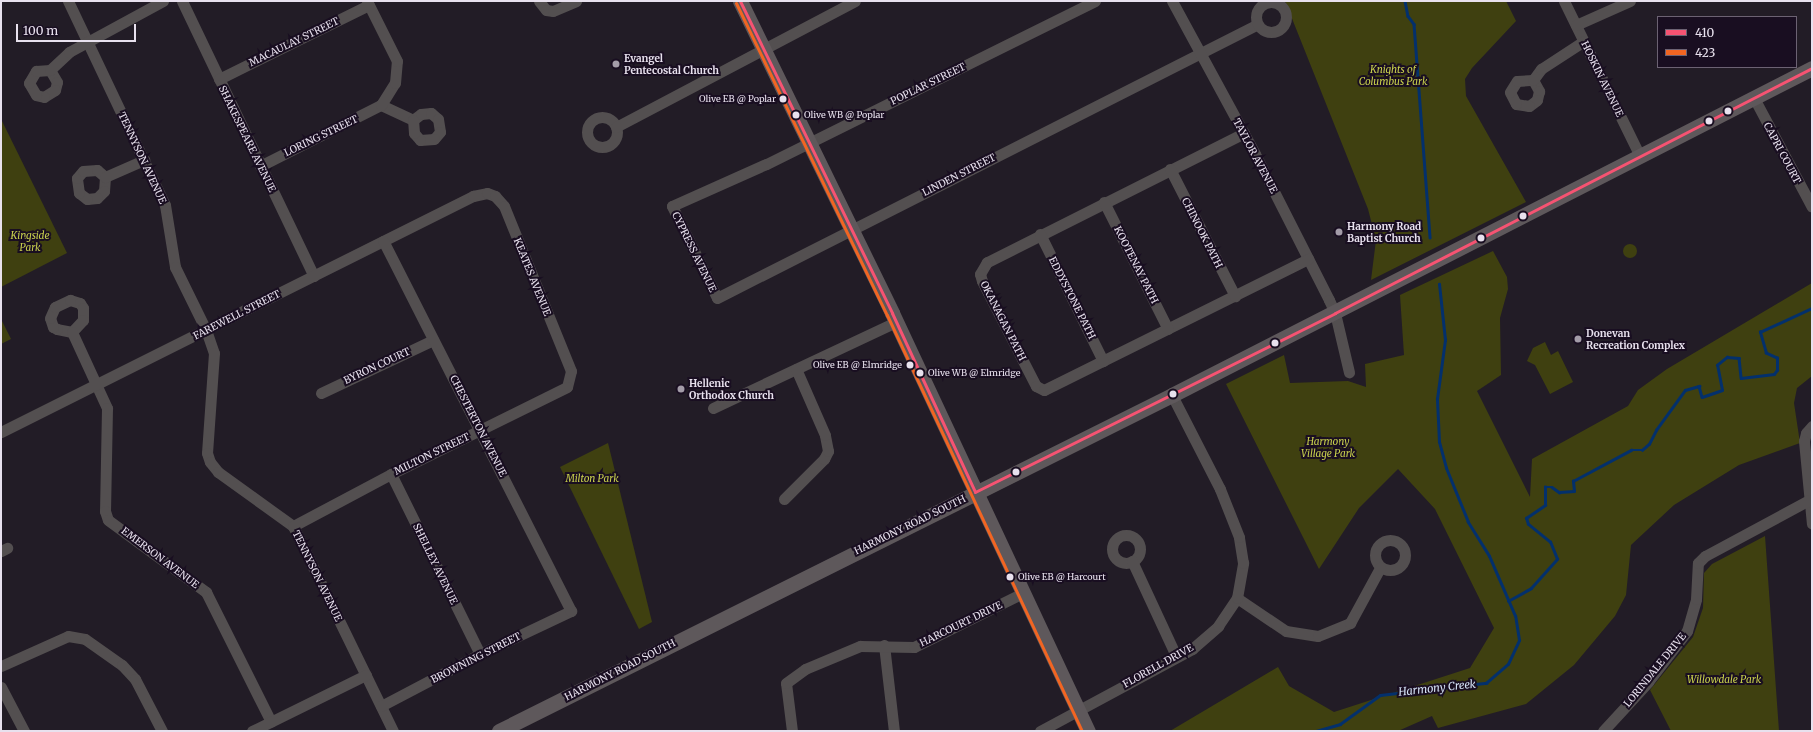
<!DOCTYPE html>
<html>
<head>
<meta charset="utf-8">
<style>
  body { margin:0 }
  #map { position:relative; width:1813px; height:732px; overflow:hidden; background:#221c26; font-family:Merriweather,serif }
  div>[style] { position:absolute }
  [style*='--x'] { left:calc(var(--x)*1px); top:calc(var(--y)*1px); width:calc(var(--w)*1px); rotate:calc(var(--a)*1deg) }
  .green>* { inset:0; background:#3f4010 }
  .round { border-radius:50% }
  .stream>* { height:2.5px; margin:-1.25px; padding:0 1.25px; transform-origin:1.25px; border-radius:1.25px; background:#03306c }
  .minor>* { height:11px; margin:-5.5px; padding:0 5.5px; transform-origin:5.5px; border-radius:5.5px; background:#534f50 }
  .minor>.ring { margin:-5.5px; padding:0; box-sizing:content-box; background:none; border:11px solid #534f50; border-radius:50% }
  .major>* { height:15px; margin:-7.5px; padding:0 7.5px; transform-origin:7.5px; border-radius:7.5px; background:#5e585b }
  .bus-1>* { height:3px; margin:-1.5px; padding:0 1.5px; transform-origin:1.5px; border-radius:1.5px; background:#f65372 }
  .bus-2>* { height:3px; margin:-1.5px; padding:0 1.5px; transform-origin:1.5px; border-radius:1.5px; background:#f26522 }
  .dots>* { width:11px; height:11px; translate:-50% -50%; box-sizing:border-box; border:2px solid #190e21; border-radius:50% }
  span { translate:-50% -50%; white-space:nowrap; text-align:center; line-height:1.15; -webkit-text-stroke:4px #190e21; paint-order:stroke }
  .bus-label { font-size:9px; color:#e8e1ee }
  .right { translate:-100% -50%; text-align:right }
  .left { translate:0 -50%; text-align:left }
  .street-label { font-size:10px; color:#e8e1ee }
  .poi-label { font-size:10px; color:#e8e1ee; font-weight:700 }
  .park-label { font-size:10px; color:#c9d14d; font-style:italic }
  .water-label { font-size:11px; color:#d6e3f7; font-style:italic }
  .frame { position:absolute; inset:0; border:2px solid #e8e1ee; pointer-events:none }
  .legend { position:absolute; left:1657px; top:16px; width:140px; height:52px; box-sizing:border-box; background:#190e21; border:1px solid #6c6273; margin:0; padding:5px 7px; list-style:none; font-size:12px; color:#e8e1ee }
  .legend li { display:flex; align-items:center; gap:8px; height:20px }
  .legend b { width:20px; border:1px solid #6c6273 }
  .scale { position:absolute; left:16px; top:24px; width:120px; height:18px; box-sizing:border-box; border:2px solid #e8e1ee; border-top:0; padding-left:5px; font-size:12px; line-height:14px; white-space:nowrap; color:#e8e1ee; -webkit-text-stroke:3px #190e21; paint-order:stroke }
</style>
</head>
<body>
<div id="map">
  <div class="green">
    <i style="clip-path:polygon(1285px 1px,1506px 1px,1516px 21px,1472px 68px,1465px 79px,1466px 96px,1526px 202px,1371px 280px,1376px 240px,1368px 209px)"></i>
    <i style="clip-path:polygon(1px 119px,67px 253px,1px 287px)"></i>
    <i class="round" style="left:1623px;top:244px;width:14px;height:14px"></i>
    <i style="clip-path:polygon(1493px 251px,1507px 277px,1508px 289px,1500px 318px,1501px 375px,1477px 391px,1530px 497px,1532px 459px,1628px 406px,1638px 390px,1667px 369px,1812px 283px,1812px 376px,1797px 388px,1794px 403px,1800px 443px,1739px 465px,1674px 505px,1631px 545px,1626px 595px,1615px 616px,1574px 665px,1526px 704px,1438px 728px,1432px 716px,1398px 731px,1170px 731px,1278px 667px,1289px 686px,1334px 712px,1470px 668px,1494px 628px,1435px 509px,1398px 469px,1359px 508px,1319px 569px,1226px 384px,1284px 355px,1290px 383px,1348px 381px,1366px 387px,1365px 364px,1404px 355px,1400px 295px)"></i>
    <i style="clip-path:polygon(1px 319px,11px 339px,1px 344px)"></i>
    <i style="clip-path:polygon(1545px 342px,1551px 355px,1558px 351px,1573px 382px,1550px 394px,1535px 365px,1527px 361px,1533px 348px)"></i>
    <i style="clip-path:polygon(608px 443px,652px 622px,639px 629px,560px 467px)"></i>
    <i style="clip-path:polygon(1765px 536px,1779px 731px,1671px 731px,1650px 690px,1693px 637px,1703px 608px,1704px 573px,1712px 564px)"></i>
  </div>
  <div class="stream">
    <i style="--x:1405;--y:1;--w:15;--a:79"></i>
    <i style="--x:1408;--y:16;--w:10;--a:53"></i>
    <i style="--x:1414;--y:24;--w:214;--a:85.7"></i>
    <i style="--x:1508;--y:601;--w:26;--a:-29"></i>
    <i style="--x:1531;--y:588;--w:39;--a:-48"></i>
    <i style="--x:1557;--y:559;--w:18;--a:-112"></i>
    <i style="--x:1550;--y:542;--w:28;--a:-141"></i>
    <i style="--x:1528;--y:524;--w:6;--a:-108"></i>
    <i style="--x:1526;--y:518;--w:23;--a:-34"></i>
    <i style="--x:1545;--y:505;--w:18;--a:-90"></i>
    <i style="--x:1545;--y:487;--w:7;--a:0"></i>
    <i style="--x:1552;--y:487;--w:9;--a:36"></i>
    <i style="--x:1559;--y:492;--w:15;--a:-4"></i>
    <i style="--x:1574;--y:491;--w:10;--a:-96"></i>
    <i style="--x:1573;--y:481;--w:66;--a:-28.1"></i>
    <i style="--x:1631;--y:450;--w:11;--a:0"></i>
    <i style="--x:1642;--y:450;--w:9;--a:-41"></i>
    <i style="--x:1649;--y:444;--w:16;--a:-63"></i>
    <i style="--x:1656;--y:430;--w:49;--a:-54.1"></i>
    <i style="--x:1685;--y:390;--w:15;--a:-16"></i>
    <i style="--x:1699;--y:386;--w:11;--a:75"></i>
    <i style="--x:1702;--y:397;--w:21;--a:-19"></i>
    <i style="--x:1722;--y:390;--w:25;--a:-101"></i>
    <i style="--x:1717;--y:365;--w:13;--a:-39"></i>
    <i style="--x:1727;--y:357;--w:12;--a:5"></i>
    <i style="--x:1739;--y:358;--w:20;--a:84"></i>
    <i style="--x:1741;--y:378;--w:33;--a:-7"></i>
    <i style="--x:1774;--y:374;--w:5;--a:-53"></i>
    <i style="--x:1777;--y:370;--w:12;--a:-90"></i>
    <i style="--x:1777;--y:358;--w:12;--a:-156"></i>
    <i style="--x:1766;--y:353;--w:22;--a:-106"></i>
    <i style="--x:1760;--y:332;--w:57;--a:-24.8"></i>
    <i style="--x:1316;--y:731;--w:25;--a:-16"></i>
    <i style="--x:1340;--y:724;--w:49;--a:-35.9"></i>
    <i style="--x:1380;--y:695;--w:107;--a:-6.5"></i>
    <i style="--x:1486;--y:683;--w:29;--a:-41"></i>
    <i style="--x:1508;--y:664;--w:26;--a:-65"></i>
    <i style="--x:1519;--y:640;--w:24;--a:-99"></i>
    <i style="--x:1515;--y:616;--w:65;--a:-113.4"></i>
    <i style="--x:1489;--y:556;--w:40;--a:-122"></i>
    <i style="--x:1468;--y:522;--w:58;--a:-112.2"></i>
    <i style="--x:1446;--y:468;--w:27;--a:-105"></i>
    <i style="--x:1439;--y:442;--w:43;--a:-92.7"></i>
    <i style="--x:1437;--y:399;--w:60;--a:-82.3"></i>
    <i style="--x:1445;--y:340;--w:56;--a:-96.1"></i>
  </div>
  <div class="minor">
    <i style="--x:68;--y:1;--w:226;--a:64.6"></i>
    <i style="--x:165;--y:205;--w:63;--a:80.8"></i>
    <i style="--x:175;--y:267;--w:70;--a:63.8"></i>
    <i style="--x:206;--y:330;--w:24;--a:71"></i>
    <i style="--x:214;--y:353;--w:100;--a:94"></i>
    <i style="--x:207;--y:453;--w:9;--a:72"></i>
    <i style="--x:210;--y:462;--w:13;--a:51"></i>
    <i style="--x:218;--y:472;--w:92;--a:35.8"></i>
    <i style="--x:293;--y:526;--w:228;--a:64"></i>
    <i style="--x:182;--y:1;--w:305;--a:64.4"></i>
    <i style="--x:539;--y:1;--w:11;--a:52"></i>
    <i style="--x:546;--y:10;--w:7;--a:8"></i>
    <i style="--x:553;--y:11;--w:25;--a:-23"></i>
    <i style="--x:1095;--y:1;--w:367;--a:153.6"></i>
    <i style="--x:766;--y:164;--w:103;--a:155.9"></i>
    <i style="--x:672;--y:206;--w:102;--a:63.9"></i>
    <i style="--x:717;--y:298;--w:604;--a:-26.86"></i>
    <i style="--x:1172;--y:1;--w:174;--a:61.5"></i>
    <i style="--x:1255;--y:154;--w:164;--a:63.1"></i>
    <i style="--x:1329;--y:300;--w:14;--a:65"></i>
    <i style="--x:1335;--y:313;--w:61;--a:76.7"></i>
    <i style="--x:1564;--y:1;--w:173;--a:63.9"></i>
    <i class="ring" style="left:1256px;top:2px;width:19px;height:19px"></i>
    <i style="--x:1576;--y:25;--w:59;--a:-24"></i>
    <i style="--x:50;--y:70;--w:14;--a:60"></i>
    <i style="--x:57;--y:82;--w:8;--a:104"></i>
    <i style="--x:55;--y:90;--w:13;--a:148"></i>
    <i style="--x:44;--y:97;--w:8;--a:-166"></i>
    <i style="--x:36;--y:95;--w:14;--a:-120"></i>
    <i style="--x:29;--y:83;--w:14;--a:-60"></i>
    <i style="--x:36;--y:71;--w:14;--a:-4"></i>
    <i style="--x:50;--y:70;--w:26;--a:-43"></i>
    <i style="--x:69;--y:52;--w:107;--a:-28.5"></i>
    <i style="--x:219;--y:79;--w:167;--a:-26.3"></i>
    <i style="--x:1533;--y:80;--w:13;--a:61"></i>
    <i style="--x:1539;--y:91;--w:9;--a:103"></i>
    <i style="--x:1537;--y:100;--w:10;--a:143"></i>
    <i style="--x:1529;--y:106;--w:13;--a:-171"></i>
    <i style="--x:1516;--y:104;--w:13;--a:-117"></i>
    <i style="--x:1510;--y:92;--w:13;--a:-58"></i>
    <i style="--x:1517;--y:81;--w:16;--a:-4"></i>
    <i style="--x:1533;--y:80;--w:14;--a:-54"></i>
    <i style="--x:1541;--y:69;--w:51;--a:-33.1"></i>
    <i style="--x:1754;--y:98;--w:123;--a:62"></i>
    <i style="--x:381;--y:105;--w:35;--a:25"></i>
    <i style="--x:413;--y:120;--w:10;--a:-37"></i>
    <i style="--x:421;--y:114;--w:10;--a:-6"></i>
    <i style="--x:431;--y:113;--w:9;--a:41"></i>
    <i style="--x:438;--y:119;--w:13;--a:81"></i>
    <i style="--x:440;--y:132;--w:9;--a:131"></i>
    <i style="--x:434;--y:139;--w:14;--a:176"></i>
    <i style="--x:420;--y:140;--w:9;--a:-131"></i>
    <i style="--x:414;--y:133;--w:13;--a:-94"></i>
    <i class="ring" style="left:587px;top:117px;width:19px;height:19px"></i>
    <i style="--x:616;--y:127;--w:270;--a:-27.8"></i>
    <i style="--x:1244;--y:133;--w:288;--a:153.3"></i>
    <i style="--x:987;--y:262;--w:14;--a:120"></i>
    <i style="--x:980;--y:274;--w:7;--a:74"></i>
    <i style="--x:982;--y:281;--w:118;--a:62.8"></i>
    <i style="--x:1036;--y:386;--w:9;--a:27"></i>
    <i style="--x:1044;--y:390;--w:295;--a:-26.4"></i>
    <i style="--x:260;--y:166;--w:136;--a:-26.8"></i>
    <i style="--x:381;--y:105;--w:26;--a:-58"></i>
    <i style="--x:395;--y:83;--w:22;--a:-85"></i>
    <i style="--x:397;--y:61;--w:67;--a:-116.6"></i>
    <i style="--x:1170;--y:169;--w:143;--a:62.9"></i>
    <i style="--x:105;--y:177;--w:14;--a:94"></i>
    <i style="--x:104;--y:191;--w:10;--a:135"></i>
    <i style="--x:97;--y:198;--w:10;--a:174"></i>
    <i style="--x:87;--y:199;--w:10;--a:-143"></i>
    <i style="--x:79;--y:193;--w:15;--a:-98"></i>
    <i style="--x:77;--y:178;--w:9;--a:-49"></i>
    <i style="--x:83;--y:171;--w:14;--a:-4"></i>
    <i style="--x:97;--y:170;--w:11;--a:41"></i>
    <i style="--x:105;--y:177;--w:43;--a:-23.6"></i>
    <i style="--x:1104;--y:202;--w:142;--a:63.3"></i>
    <i style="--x:1040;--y:234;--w:142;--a:63.6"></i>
    <i style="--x:72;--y:332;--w:15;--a:-169"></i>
    <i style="--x:57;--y:329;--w:4;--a:-153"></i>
    <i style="--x:53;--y:327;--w:9;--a:-108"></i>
    <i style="--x:50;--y:318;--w:12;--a:-66"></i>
    <i style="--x:55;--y:307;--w:17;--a:-25"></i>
    <i style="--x:70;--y:300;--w:10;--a:17"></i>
    <i style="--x:80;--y:303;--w:6;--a:59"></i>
    <i style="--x:83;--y:308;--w:12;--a:90"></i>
    <i style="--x:83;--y:320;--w:16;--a:133"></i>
    <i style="--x:72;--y:332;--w:84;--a:65.3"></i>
    <i style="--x:107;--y:408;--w:103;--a:91.1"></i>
    <i style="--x:105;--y:511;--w:9;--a:72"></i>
    <i style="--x:108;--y:520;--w:122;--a:36.3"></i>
    <i style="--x:206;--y:592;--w:145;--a:63.4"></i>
    <i style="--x:321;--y:393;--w:124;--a:-25.3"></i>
    <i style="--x:713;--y:408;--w:202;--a:-25.2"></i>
    <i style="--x:1812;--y:426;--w:9;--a:131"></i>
    <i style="--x:1806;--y:433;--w:8;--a:104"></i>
    <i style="--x:1804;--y:441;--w:83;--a:84.5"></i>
    <i style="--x:1;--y:432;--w:528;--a:-26.57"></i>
    <i style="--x:473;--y:196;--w:14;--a:-12"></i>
    <i style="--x:487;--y:193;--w:9;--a:21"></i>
    <i style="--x:495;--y:196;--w:13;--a:48"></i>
    <i style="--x:504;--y:206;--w:178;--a:67.9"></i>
    <i style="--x:571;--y:371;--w:16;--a:104"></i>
    <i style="--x:567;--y:387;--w:196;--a:153.7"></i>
    <i style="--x:391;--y:474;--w:111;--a:152"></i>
    <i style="--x:391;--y:474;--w:201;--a:63.7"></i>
    <i style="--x:784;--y:499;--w:57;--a:-45"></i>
    <i style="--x:824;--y:459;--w:9;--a:-63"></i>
    <i style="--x:828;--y:451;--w:16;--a:-101"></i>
    <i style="--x:825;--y:435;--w:72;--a:-113.7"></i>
    <i class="ring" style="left:1112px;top:535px;width:17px;height:17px"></i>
    <i class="ring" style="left:1375px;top:540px;width:19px;height:19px"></i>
    <i style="--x:1;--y:551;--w:7;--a:-27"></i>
    <i style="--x:1132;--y:561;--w:105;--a:65.1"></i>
    <i style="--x:1237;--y:598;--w:59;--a:34"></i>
    <i style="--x:1286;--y:631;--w:32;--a:9"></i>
    <i style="--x:1318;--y:636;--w:35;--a:-22"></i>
    <i style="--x:1350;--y:623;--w:63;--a:-61.4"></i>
    <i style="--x:884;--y:645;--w:87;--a:83.4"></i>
    <i style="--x:1;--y:666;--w:73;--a:-24.1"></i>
    <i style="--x:68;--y:636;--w:17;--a:10"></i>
    <i style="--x:85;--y:639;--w:45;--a:35.1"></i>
    <i style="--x:122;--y:665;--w:19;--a:47"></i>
    <i style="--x:135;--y:679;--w:59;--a:62.6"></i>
    <i style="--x:1;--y:687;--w:50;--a:62.4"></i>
    <i style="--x:381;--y:706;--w:112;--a:-27.7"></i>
    <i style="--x:480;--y:654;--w:101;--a:-25.3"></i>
    <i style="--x:571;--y:611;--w:415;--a:-116.9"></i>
    <i style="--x:252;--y:731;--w:127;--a:-26.2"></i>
    <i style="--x:792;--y:731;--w:48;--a:-97.1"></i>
    <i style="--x:786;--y:683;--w:24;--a:-36"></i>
    <i style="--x:805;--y:669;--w:60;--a:-22.7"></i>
    <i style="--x:860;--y:646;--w:54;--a:1.1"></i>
    <i style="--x:914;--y:647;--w:122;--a:-26.4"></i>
    <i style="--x:1040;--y:731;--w:173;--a:-28.3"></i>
    <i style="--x:1192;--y:649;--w:35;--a:-41"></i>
    <i style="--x:1218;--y:626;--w:34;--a:-56"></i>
    <i style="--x:1237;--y:598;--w:36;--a:-80"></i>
    <i style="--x:1243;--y:563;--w:26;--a:-99"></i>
    <i style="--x:1239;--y:537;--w:52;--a:-111.6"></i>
    <i style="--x:1220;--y:489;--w:106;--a:-117.1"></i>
    <i style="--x:1603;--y:731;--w:67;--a:-47.4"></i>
    <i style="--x:1648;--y:682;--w:64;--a:-52.6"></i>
    <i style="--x:1687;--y:631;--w:33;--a:-74"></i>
    <i style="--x:1696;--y:599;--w:36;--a:-87"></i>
    <i style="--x:1698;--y:563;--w:10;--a:-45"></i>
    <i style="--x:1705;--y:556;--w:118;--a:-28.3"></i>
  </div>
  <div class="major">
    <i style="--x:740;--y:1;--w:347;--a:64"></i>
    <i style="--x:892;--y:313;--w:462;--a:64.9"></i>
    <i style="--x:499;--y:731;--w:752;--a:-26.53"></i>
    <i style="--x:1172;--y:395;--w:719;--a:-27.06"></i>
  </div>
  <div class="bus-1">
    <i style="--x:740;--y:1;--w:347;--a:64"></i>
    <i style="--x:892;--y:313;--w:197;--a:65.1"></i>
    <i style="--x:975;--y:492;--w:402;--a:-26.4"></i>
    <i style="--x:1335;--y:313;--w:536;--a:-27.19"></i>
  </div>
  <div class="bus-2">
    <i style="--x:736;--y:3;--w:347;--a:64.2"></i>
    <i style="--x:887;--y:315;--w:459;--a:64.9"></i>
  </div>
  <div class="dots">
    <i style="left:616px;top:64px;background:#a39ca8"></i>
    <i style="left:783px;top:99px;background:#e8e1ee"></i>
    <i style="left:1728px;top:111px;background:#e8e1ee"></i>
    <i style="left:796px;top:115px;background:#e8e1ee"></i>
    <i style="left:1709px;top:121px;background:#e8e1ee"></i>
    <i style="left:1523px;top:216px;background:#e8e1ee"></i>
    <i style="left:1339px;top:232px;background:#a39ca8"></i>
    <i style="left:1481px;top:238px;background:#e8e1ee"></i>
    <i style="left:1578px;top:339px;background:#a39ca8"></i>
    <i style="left:1275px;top:343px;background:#e8e1ee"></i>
    <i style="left:910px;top:365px;background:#e8e1ee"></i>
    <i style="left:920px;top:373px;background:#e8e1ee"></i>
    <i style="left:681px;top:389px;background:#a39ca8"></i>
    <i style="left:1173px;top:394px;background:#e8e1ee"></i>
    <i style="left:1016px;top:472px;background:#e8e1ee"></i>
    <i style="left:1010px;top:577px;background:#e8e1ee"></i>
  </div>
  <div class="bus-label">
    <span class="right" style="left:776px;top:99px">Olive EB @ Poplar</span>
    <span class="left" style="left:804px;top:115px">Olive WB @ Poplar</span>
    <span class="right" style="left:902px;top:365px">Olive EB @ Elmridge</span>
    <span class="left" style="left:928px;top:373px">Olive WB @ Elmridge</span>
    <span class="left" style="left:1018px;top:577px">Olive EB @ Harcourt</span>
  </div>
  <div class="street-label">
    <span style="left:294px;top:42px;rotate:-26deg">MACAULAY STREET</span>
    <span style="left:1602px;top:79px;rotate:64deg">HOSKIN AVENUE</span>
    <span style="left:928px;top:84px;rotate:-26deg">POPLAR STREET</span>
    <span style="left:321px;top:136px;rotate:-26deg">LORING STREET</span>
    <span style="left:247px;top:139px;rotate:64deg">SHAKESPEARE AVENUE</span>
    <span style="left:1782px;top:153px;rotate:62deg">CAPRI COURT</span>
    <span style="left:1255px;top:156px;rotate:62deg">TAYLOR AVENUE</span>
    <span style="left:142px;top:158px;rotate:65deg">TENNYSON AVENUE</span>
    <span style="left:959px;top:175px;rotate:-27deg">LINDEN STREET</span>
    <span style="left:1202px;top:233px;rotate:63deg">CHINOOK PATH</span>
    <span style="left:694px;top:252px;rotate:64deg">CYPRESS AVENUE</span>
    <span style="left:1136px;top:265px;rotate:63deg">KOOTENAY PATH</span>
    <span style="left:532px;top:277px;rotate:68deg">KEATES AVENUE</span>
    <span style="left:1072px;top:298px;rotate:63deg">EDDYSTONE PATH</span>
    <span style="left:237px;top:315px;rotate:-27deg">FAREWELL STREET</span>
    <span style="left:1003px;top:321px;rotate:63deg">OKANAGAN PATH</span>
    <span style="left:377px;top:366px;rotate:-25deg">BYRON COURT</span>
    <span style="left:478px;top:426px;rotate:63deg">CHESTERTON AVENUE</span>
    <span style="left:432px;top:454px;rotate:-26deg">MILTON STREET</span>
    <span style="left:910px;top:525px;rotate:-26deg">HARMONY ROAD SOUTH</span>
    <span style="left:160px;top:558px;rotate:37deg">EMERSON AVENUE</span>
    <span style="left:435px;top:564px;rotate:64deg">SHELLEY AVENUE</span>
    <span style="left:317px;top:576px;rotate:64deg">TENNYSON AVENUE</span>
    <span style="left:961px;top:624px;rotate:-26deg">HARCOURT DRIVE</span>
    <span style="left:476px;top:658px;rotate:-27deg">BROWNING STREET</span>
    <span style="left:1158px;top:666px;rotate:-29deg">FLORELL DRIVE</span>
    <span style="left:620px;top:670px;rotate:-27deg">HARMONY ROAD SOUTH</span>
    <span style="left:1655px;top:670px;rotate:-51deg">LORINDALE DRIVE</span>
  </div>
  <div class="poi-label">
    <span class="left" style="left:624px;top:64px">Evangel<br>Pentecostal Church</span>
    <span class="left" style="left:1347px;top:232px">Harmony Road<br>Baptist Church</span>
    <span class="left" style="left:1586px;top:339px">Donevan<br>Recreation Complex</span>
    <span class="left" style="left:689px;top:389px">Hellenic<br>Orthodox Church</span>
  </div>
  <div class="park-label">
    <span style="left:1393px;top:75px">Knights of<br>Columbus Park</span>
    <span style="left:30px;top:241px">Kingside<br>Park</span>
    <span style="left:1328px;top:447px">Harmony<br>Village Park</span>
    <span style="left:592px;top:479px">Milton Park</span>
    <span style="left:1724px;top:680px">Willowdale Park</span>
  </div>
  <div class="water-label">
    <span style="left:1437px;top:688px;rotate:-6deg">Harmony Creek</span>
  </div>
  <div class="frame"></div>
  <ul class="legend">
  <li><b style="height:5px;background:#f65372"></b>410</li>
  <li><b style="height:5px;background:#f26522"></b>423</li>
  </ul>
  <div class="scale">100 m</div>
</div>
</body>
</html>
